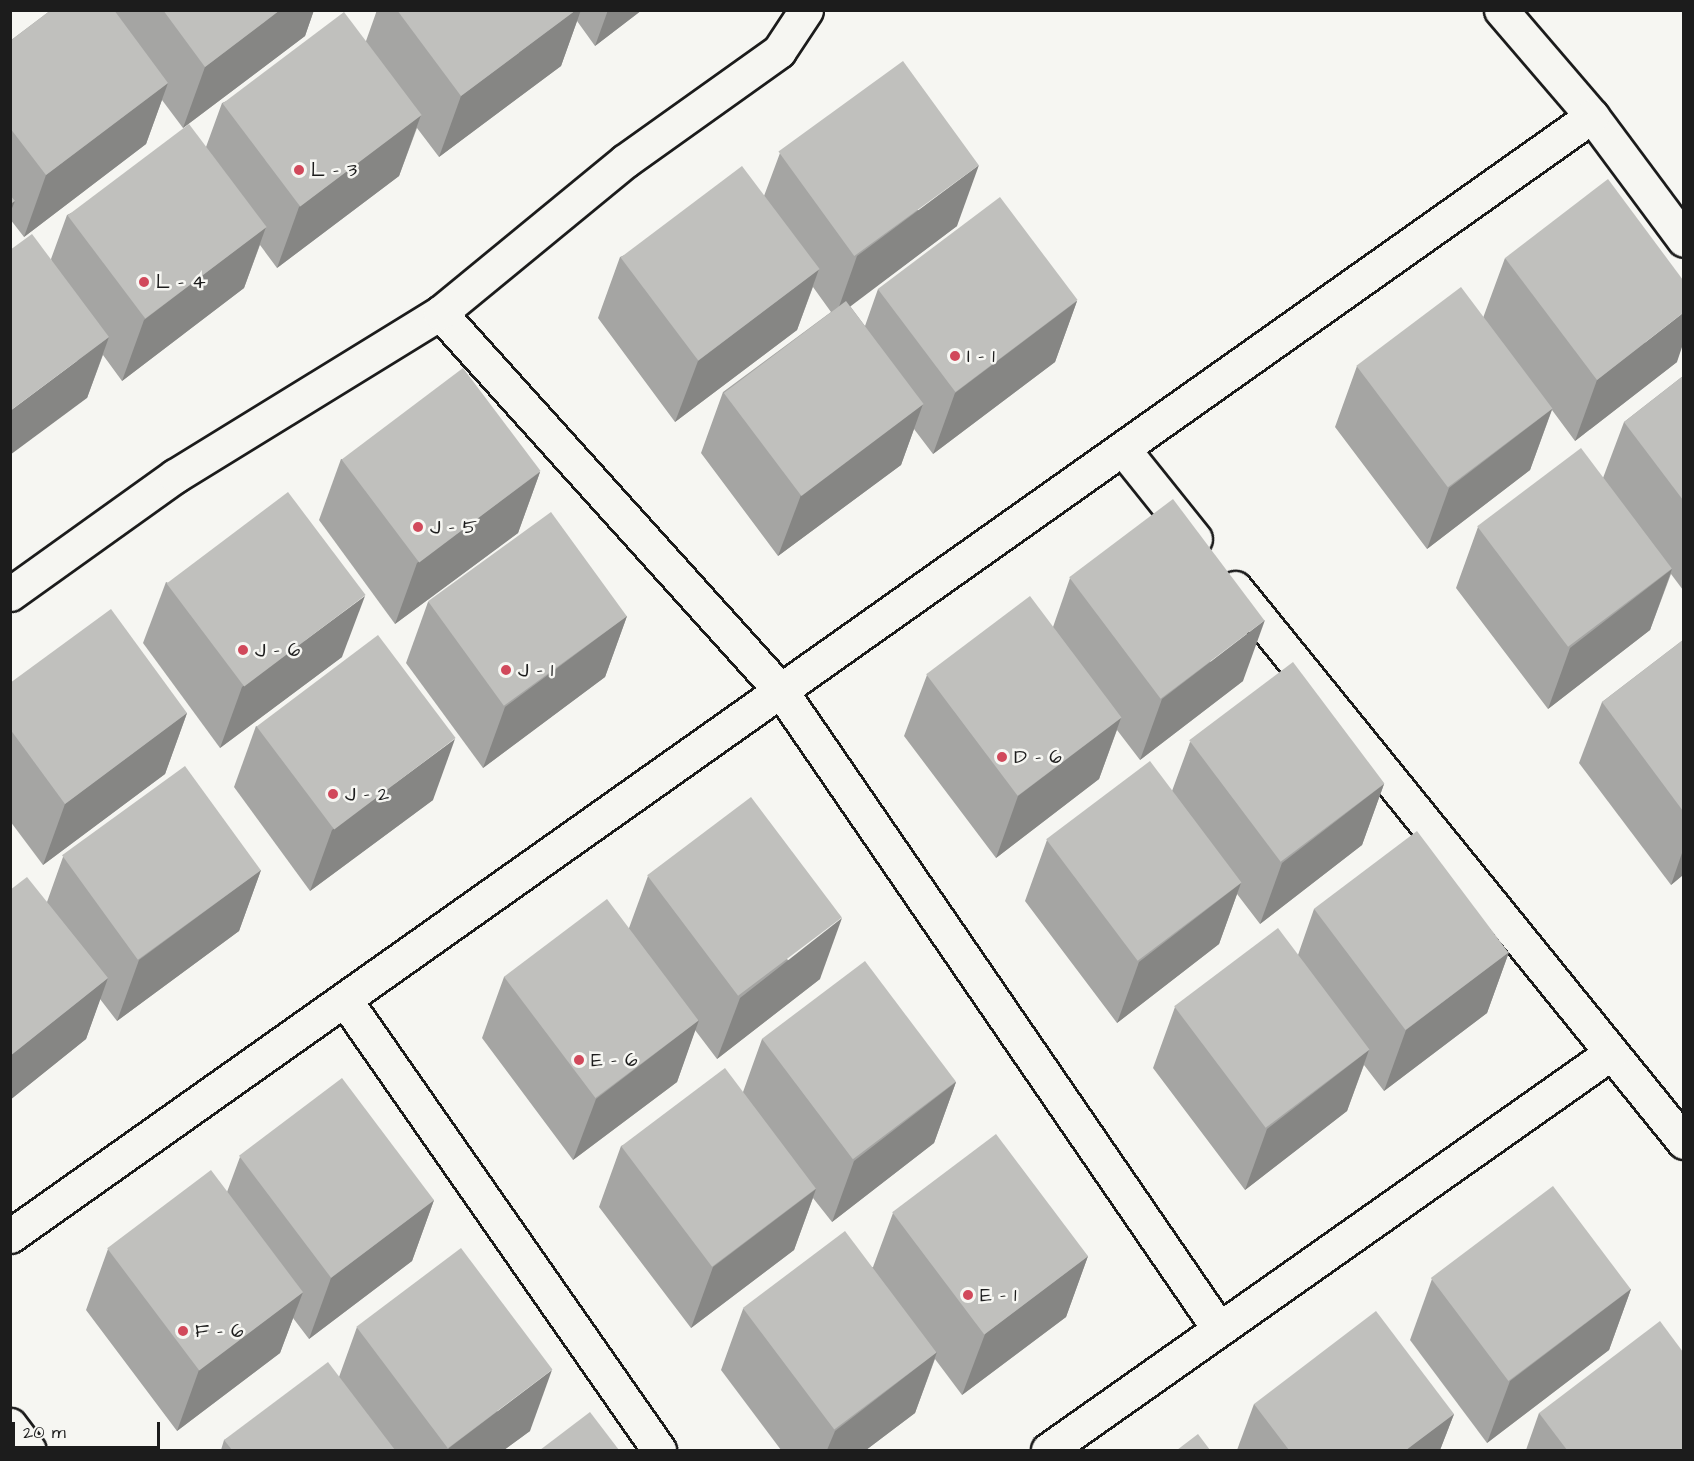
<!DOCTYPE html>
<html>
<head>
<meta charset="utf-8">
<style>
  body { margin:0 }
  #map { position:relative; width:1694px; height:1461px; overflow:hidden; background:#f6f6f2; font-family:"Architects Daughter",sans-serif }
  div>[style] { position:absolute }
  [style*='--x'] { left:calc(var(--x)*1px); top:calc(var(--y)*1px); width:calc(var(--w)*1px); rotate:calc(var(--a)*1deg) }
  .roads { filter:drop-shadow(2px 0 #1c1c1c) drop-shadow(-2px 0 #1c1c1c) drop-shadow(0 2px #1c1c1c) drop-shadow(0 -2px #1c1c1c) }
  .minor>* { height:33px; margin:-16.5px; padding:0 16.5px; transform-origin:16.5px; border-radius:16.5px; background:#f6f6f2 }
  .wall>* { inset:0; background:#a5a5a3 }
  .shaded-wall>* { inset:0; background:#868684 }
  .building>* { inset:0; background:#c0c0bd; transform-origin:0 0 }
  .dots>* { width:16px; height:16px; translate:-50% -50%; box-sizing:border-box; border:3px solid #f6f6f2; border-radius:50% }
  span { translate:-50% -50%; white-space:nowrap; text-align:center; line-height:1.15; -webkit-text-stroke:5px #f6f6f2; paint-order:stroke }
  .poi-label { font-size:20px; color:#1c1c1c }
  .left { translate:0 -50%; text-align:left }
  .frame { position:absolute; inset:0; border:12px solid #1c1c1c; pointer-events:none }
  .scale { position:absolute; left:12px; top:1422px; width:148px; height:27px; box-sizing:border-box; border:3px solid #1c1c1c; border-top:0; padding-left:8px; font-size:18px; line-height:21px; white-space:nowrap; color:#1c1c1c; -webkit-text-stroke:4px #f6f6f2; paint-order:stroke }
</style>
</head>
<body>
<div id="map">
  <div class="roads">
    <div class="minor">
      <i style="--x:1501;--y:10;--w:140;--a:49.4"></i>
      <i style="--x:1592;--y:116;--w:154;--a:53.4"></i>
      <i style="--x:440;--y:313;--w:509;--a:47.95"></i>
      <i style="--x:781;--y:691;--w:774;--a:55.53"></i>
      <i style="--x:1123;--y:449;--w:115;--a:51.3"></i>
      <i style="--x:1235;--y:588;--w:713;--a:50.98"></i>
      <i style="--x:10;--y:594;--w:203;--a:-35.6"></i>
      <i style="--x:175;--y:476;--w:311;--a:-31.6"></i>
      <i style="--x:440;--y:313;--w:239;--a:-39.4"></i>
      <i style="--x:625;--y:161;--w:189;--a:-35.5"></i>
      <i style="--x:779;--y:51;--w:49;--a:-56.6"></i>
      <i style="--x:345;--y:1000;--w:549;--a:55.09"></i>
      <i style="--x:10;--y:1236;--w:1938;--a:-35.3"></i>
      <i style="--x:10;--y:1425;--w:31;--a:53"></i>
      <i style="--x:1048;--y:1450;--w:689;--a:-35.19"></i>
    </div>
  </div>
  <div class="wall">
    <i style="clip-path:polygon(51px 10px,314px 10px,305px 36px,183px 128px,162px 100px,146px 144px,24px 237px,10px 219px,10px 41px)"></i>
    <i style="clip-path:polygon(377px 10px,642px 10px,595px 46px,577px 21px,561px 66px,439px 157px,417px 128px,399px 176px,277px 268px,260px 245px,244px 288px,122px 381px,103px 355px,87px 398px,51px 259px,67px 215px,206px 147px,222px 103px,366px 41px)"></i>
    <i style="clip-path:polygon(780px 153px,957px 226px,850px 306px,865px 326px,878px 289px,1077px 301px,1055px 362px,933px 454px,914px 429px,901px 465px,778px 556px,701px 453px,723px 392px,831px 312px,813px 287px,797px 330px,675px 422px,598px 318px,620px 257px,764px 196px)"></i>
    <i style="clip-path:polygon(1505px 258px,1677px 362px,1575px 441px,1552px 410px,1530px 470px,1427px 549px,1335px 427px,1357px 366px,1483px 318px)"></i>
    <i style="clip-path:polygon(1683px 376px,1683px 590px,1671px 574px,1650px 630px,1548px 709px,1456px 588px,1478px 527px,1603px 478px,1624px 422px)"></i>
    <i style="clip-path:polygon(341px 459px,540px 472px,518px 533px,395px 624px,319px 520px)"></i>
    <i style="clip-path:polygon(1070px 578px,1243px 681px,1140px 760px,1117px 730px,1099px 779px,996px 858px,904px 736px,927px 675px,1053px 627px)"></i>
    <i style="clip-path:polygon(166px 582px,342px 657px,220px 748px,143px 643px)"></i>
    <i style="clip-path:polygon(428px 602px,627px 616px,605px 677px,483px 768px,406px 663px)"></i>
    <i style="clip-path:polygon(1683px 640px,1683px 875px,1671px 885px,1579px 763px,1602px 702px)"></i>
    <i style="clip-path:polygon(10px 683px,187px 713px,165px 774px,43px 865px,10px 821px)"></i>
    <i style="clip-path:polygon(256px 726px,433px 800px,310px 891px,234px 787px)"></i>
    <i style="clip-path:polygon(1190px 742px,1384px 784px,1362px 845px,1260px 924px,1237px 894px,1219px 944px,1117px 1023px,1025px 901px,1047px 840px,1172px 791px)"></i>
    <i style="clip-path:polygon(63px 857px,261px 870px,239px 931px,117px 1021px,100px 999px,86px 1039px,10px 1100px,10px 890px,47px 902px)"></i>
    <i style="clip-path:polygon(648px 876px,820px 979px,717px 1059px,695px 1030px,677px 1082px,573px 1160px,482px 1038px,504px 977px,629px 928px)"></i>
    <i style="clip-path:polygon(1314px 909px,1509px 952px,1487px 1013px,1384px 1091px,1364px 1065px,1347px 1111px,1245px 1190px,1153px 1068px,1175px 1007px,1298px 955px)"></i>
    <i style="clip-path:polygon(762px 1039px,956px 1082px,934px 1143px,832px 1222px,813px 1198px,794px 1250px,691px 1328px,599px 1207px,621px 1146px,743px 1092px)"></i>
    <i style="clip-path:polygon(240px 1157px,434px 1200px,412px 1261px,309px 1339px,293px 1318px,280px 1353px,177px 1431px,86px 1310px,108px 1249px,227px 1192px)"></i>
    <i style="clip-path:polygon(893px 1213px,1088px 1256px,1066px 1317px,962px 1395px,935px 1359px,915px 1413px,866px 1450px,781px 1450px,721px 1370px,743px 1309px,873px 1267px)"></i>
    <i style="clip-path:polygon(1432px 1279px,1631px 1289px,1609px 1350px,1487px 1443px,1410px 1340px)"></i>
    <i style="clip-path:polygon(357px 1327px,530px 1431px,504px 1450px,221px 1450px,224px 1440px,339px 1377px)"></i>
    <i style="clip-path:polygon(1254px 1404px,1454px 1414px,1440px 1450px,1237px 1450px)"></i>
    <i style="clip-path:polygon(1539px 1413px,1683px 1450px,1526px 1450px)"></i>
  </div>
  <div class="shaded-wall">
    <i style="clip-path:polygon(280px 10px,314px 10px,305px 36px,183px 128px,205px 67px)"></i>
    <i style="clip-path:polygon(576px 10px,581px 10px,561px 66px,439px 157px,461px 96px)"></i>
    <i style="clip-path:polygon(608px 10px,642px 10px,595px 46px)"></i>
    <i style="clip-path:polygon(168px 83px,146px 144px,24px 237px,46px 175px)"></i>
    <i style="clip-path:polygon(421px 115px,399px 176px,277px 268px,299px 207px)"></i>
    <i style="clip-path:polygon(979px 165px,957px 226px,835px 318px,857px 256px)"></i>
    <i style="clip-path:polygon(15px 201px,10px 213px,10px 204px)"></i>
    <i style="clip-path:polygon(266px 227px,244px 288px,122px 381px,144px 320px)"></i>
    <i style="clip-path:polygon(819px 269px,797px 330px,675px 422px,698px 361px)"></i>
    <i style="clip-path:polygon(1077px 301px,1055px 362px,933px 454px,955px 393px)"></i>
    <i style="clip-path:polygon(1683px 313px,1683px 344px,1677px 362px,1575px 441px,1597px 380px)"></i>
    <i style="clip-path:polygon(109px 337px,87px 398px,10px 455px,10px 411px)"></i>
    <i style="clip-path:polygon(923px 404px,901px 465px,778px 556px,801px 495px)"></i>
    <i style="clip-path:polygon(1552px 409px,1530px 470px,1427px 549px,1449px 488px)"></i>
    <i style="clip-path:polygon(540px 472px,518px 533px,395px 624px,417px 563px)"></i>
    <i style="clip-path:polygon(1672px 569px,1650px 630px,1548px 709px,1570px 648px)"></i>
    <i style="clip-path:polygon(365px 596px,342px 657px,220px 748px,242px 687px)"></i>
    <i style="clip-path:polygon(627px 616px,605px 677px,483px 768px,505px 707px)"></i>
    <i style="clip-path:polygon(1265px 620px,1243px 681px,1140px 760px,1162px 699px)"></i>
    <i style="clip-path:polygon(187px 713px,165px 774px,43px 865px,65px 804px)"></i>
    <i style="clip-path:polygon(1121px 718px,1099px 779px,996px 858px,1018px 796px)"></i>
    <i style="clip-path:polygon(455px 739px,433px 800px,310px 891px,332px 830px)"></i>
    <i style="clip-path:polygon(1384px 784px,1362px 845px,1260px 924px,1282px 863px)"></i>
    <i style="clip-path:polygon(1683px 850px,1683px 875px,1671px 885px)"></i>
    <i style="clip-path:polygon(261px 870px,239px 931px,117px 1021px,139px 960px)"></i>
    <i style="clip-path:polygon(1241px 883px,1219px 944px,1117px 1023px,1139px 962px)"></i>
    <i style="clip-path:polygon(842px 918px,820px 979px,717px 1059px,740px 998px)"></i>
    <i style="clip-path:polygon(1509px 952px,1487px 1013px,1384px 1091px,1406px 1030px)"></i>
    <i style="clip-path:polygon(108px 978px,86px 1039px,10px 1100px,10px 1056px)"></i>
    <i style="clip-path:polygon(699px 1020px,677px 1082px,573px 1160px,596px 1099px)"></i>
    <i style="clip-path:polygon(1369px 1050px,1347px 1111px,1245px 1190px,1267px 1129px)"></i>
    <i style="clip-path:polygon(956px 1082px,934px 1143px,832px 1222px,854px 1161px)"></i>
    <i style="clip-path:polygon(816px 1189px,794px 1250px,691px 1328px,713px 1267px)"></i>
    <i style="clip-path:polygon(434px 1200px,412px 1261px,309px 1339px,331px 1278px)"></i>
    <i style="clip-path:polygon(1088px 1256px,1066px 1317px,962px 1395px,985px 1334px)"></i>
    <i style="clip-path:polygon(1631px 1289px,1609px 1350px,1487px 1443px,1510px 1381px)"></i>
    <i style="clip-path:polygon(303px 1292px,280px 1353px,177px 1431px,199px 1370px)"></i>
    <i style="clip-path:polygon(937px 1352px,915px 1413px,866px 1450px,827px 1450px,835px 1431px)"></i>
    <i style="clip-path:polygon(552px 1370px,530px 1431px,504px 1450px,448px 1450px,449px 1448px)"></i>
    <i style="clip-path:polygon(1454px 1414px,1440px 1450px,1406px 1450px)"></i>
  </div>
  <div class="building">
    <i style="clip-path:polygon(51px 10px,114px 10px,168px 83px,46px 175px,10px 128px,10px 41px)"></i>
    <i style="clip-path:polygon(163px 10px,280px 10px,205px 67px)"></i>
    <i style="clip-path:polygon(397px 10px,576px 10px,461px 96px)"></i>
    <i style="left:344px;top:12px;width:129px;height:152px;rotate:53deg"></i>
    <i style="left:903px;top:61px;width:129px;height:154px;rotate:54deg"></i>
    <i style="left:189px;top:124px;width:129px;height:152px;rotate:53deg"></i>
    <i style="left:742px;top:166px;width:129px;height:152px;rotate:53deg"></i>
    <i style="clip-path:polygon(1608px 179px,1683px 280px,1683px 313px,1597px 380px,1505px 258px)"></i>
    <i style="clip-path:polygon(10px 195px,15px 201px,10px 204px)"></i>
    <i style="left:1000px;top:197px;width:129px;height:153px;rotate:53deg"></i>
    <i style="clip-path:polygon(32px 234px,109px 337px,10px 411px,10px 250px)"></i>
    <i style="left:1461px;top:287px;width:152px;height:131px;rotate:53deg"></i>
    <i style="left:846px;top:301px;width:129px;height:153px;rotate:53deg"></i>
    <i style="left:463px;top:368px;width:129px;height:152px;rotate:53deg"></i>
    <i style="clip-path:polygon(1683px 376px,1683px 500px,1624px 422px)"></i>
    <i style="left:1581px;top:448px;width:151px;height:130px;rotate:53deg"></i>
    <i style="left:288px;top:492px;width:129px;height:152px;rotate:53deg"></i>
    <i style="left:1173px;top:499px;width:152px;height:130px;rotate:53deg"></i>
    <i style="left:551px;top:512px;width:129px;height:152px;rotate:54deg"></i>
    <i style="left:1030px;top:596px;width:152px;height:130px;rotate:53deg"></i>
    <i style="clip-path:polygon(111px 609px,187px 713px,65px 804px,10px 729px,10px 683px)"></i>
    <i style="left:378px;top:635px;width:129px;height:152px;rotate:53deg"></i>
    <i style="clip-path:polygon(1683px 640px,1683px 811px,1602px 702px)"></i>
    <i style="left:1293px;top:662px;width:152px;height:130px;rotate:53deg"></i>
    <i style="left:1150px;top:761px;width:152px;height:130px;rotate:53deg"></i>
    <i style="left:185px;top:766px;width:129px;height:152px;rotate:54deg"></i>
    <i style="left:751px;top:797px;width:151px;height:130px;rotate:53deg"></i>
    <i style="left:1417px;top:831px;width:152px;height:129px;rotate:53deg"></i>
    <i style="clip-path:polygon(27px 877px,108px 978px,10px 1056px,10px 890px)"></i>
    <i style="left:607px;top:899px;width:152px;height:129px;rotate:53deg"></i>
    <i style="left:1278px;top:928px;width:152px;height:130px;rotate:53deg"></i>
    <i style="left:865px;top:961px;width:151px;height:129px;rotate:53deg"></i>
    <i style="left:725px;top:1068px;width:151px;height:130px;rotate:53deg"></i>
    <i style="left:342px;top:1078px;width:153px;height:129px;rotate:53deg"></i>
    <i style="left:996px;top:1134px;width:153px;height:130px;rotate:53deg"></i>
    <i style="left:211px;top:1170px;width:153px;height:130px;rotate:53deg"></i>
    <i style="left:1553px;top:1186px;width:129px;height:153px;rotate:53deg"></i>
    <i style="left:845px;top:1231px;width:152px;height:128px;rotate:53deg"></i>
    <i style="left:461px;top:1248px;width:152px;height:131px;rotate:53deg"></i>
    <i style="clip-path:polygon(1376px 1311px,1454px 1414px,1406px 1450px,1289px 1450px,1254px 1404px)"></i>
    <i style="clip-path:polygon(1660px 1321px,1683px 1352px,1683px 1450px,1567px 1450px,1539px 1413px)"></i>
    <i style="clip-path:polygon(328px 1362px,395px 1450px,232px 1450px,224px 1440px)"></i>
    <i style="clip-path:polygon(590px 1412px,619px 1450px,540px 1450px)"></i>
    <i style="clip-path:polygon(1198px 1434px,1210px 1450px,1177px 1450px)"></i>
  </div>
  <div class="dots">
    <i style="left:299px;top:170px;background:#d1495b"></i>
    <i style="left:144px;top:282px;background:#d1495b"></i>
    <i style="left:955px;top:356px;background:#d1495b"></i>
    <i style="left:418px;top:527px;background:#d1495b"></i>
    <i style="left:243px;top:650px;background:#d1495b"></i>
    <i style="left:506px;top:670px;background:#d1495b"></i>
    <i style="left:1002px;top:757px;background:#d1495b"></i>
    <i style="left:333px;top:794px;background:#d1495b"></i>
    <i style="left:579px;top:1060px;background:#d1495b"></i>
    <i style="left:968px;top:1295px;background:#d1495b"></i>
    <i style="left:183px;top:1331px;background:#d1495b"></i>
  </div>
  <div class="poi-label">
    <span class="left" style="left:311px;top:170px">L - 3</span>
    <span class="left" style="left:156px;top:282px">L - 4</span>
    <span class="left" style="left:967px;top:356px">I - 1</span>
    <span class="left" style="left:430px;top:527px">J - 5</span>
    <span class="left" style="left:255px;top:650px">J - 6</span>
    <span class="left" style="left:518px;top:670px">J - 1</span>
    <span class="left" style="left:1014px;top:757px">D - 6</span>
    <span class="left" style="left:345px;top:794px">J - 2</span>
    <span class="left" style="left:591px;top:1060px">E - 6</span>
    <span class="left" style="left:980px;top:1295px">E - 1</span>
    <span class="left" style="left:195px;top:1331px">F - 6</span>
  </div>
  <div class="frame"></div>
  <div class="scale">20 m</div>
</div>
</body>
</html>
